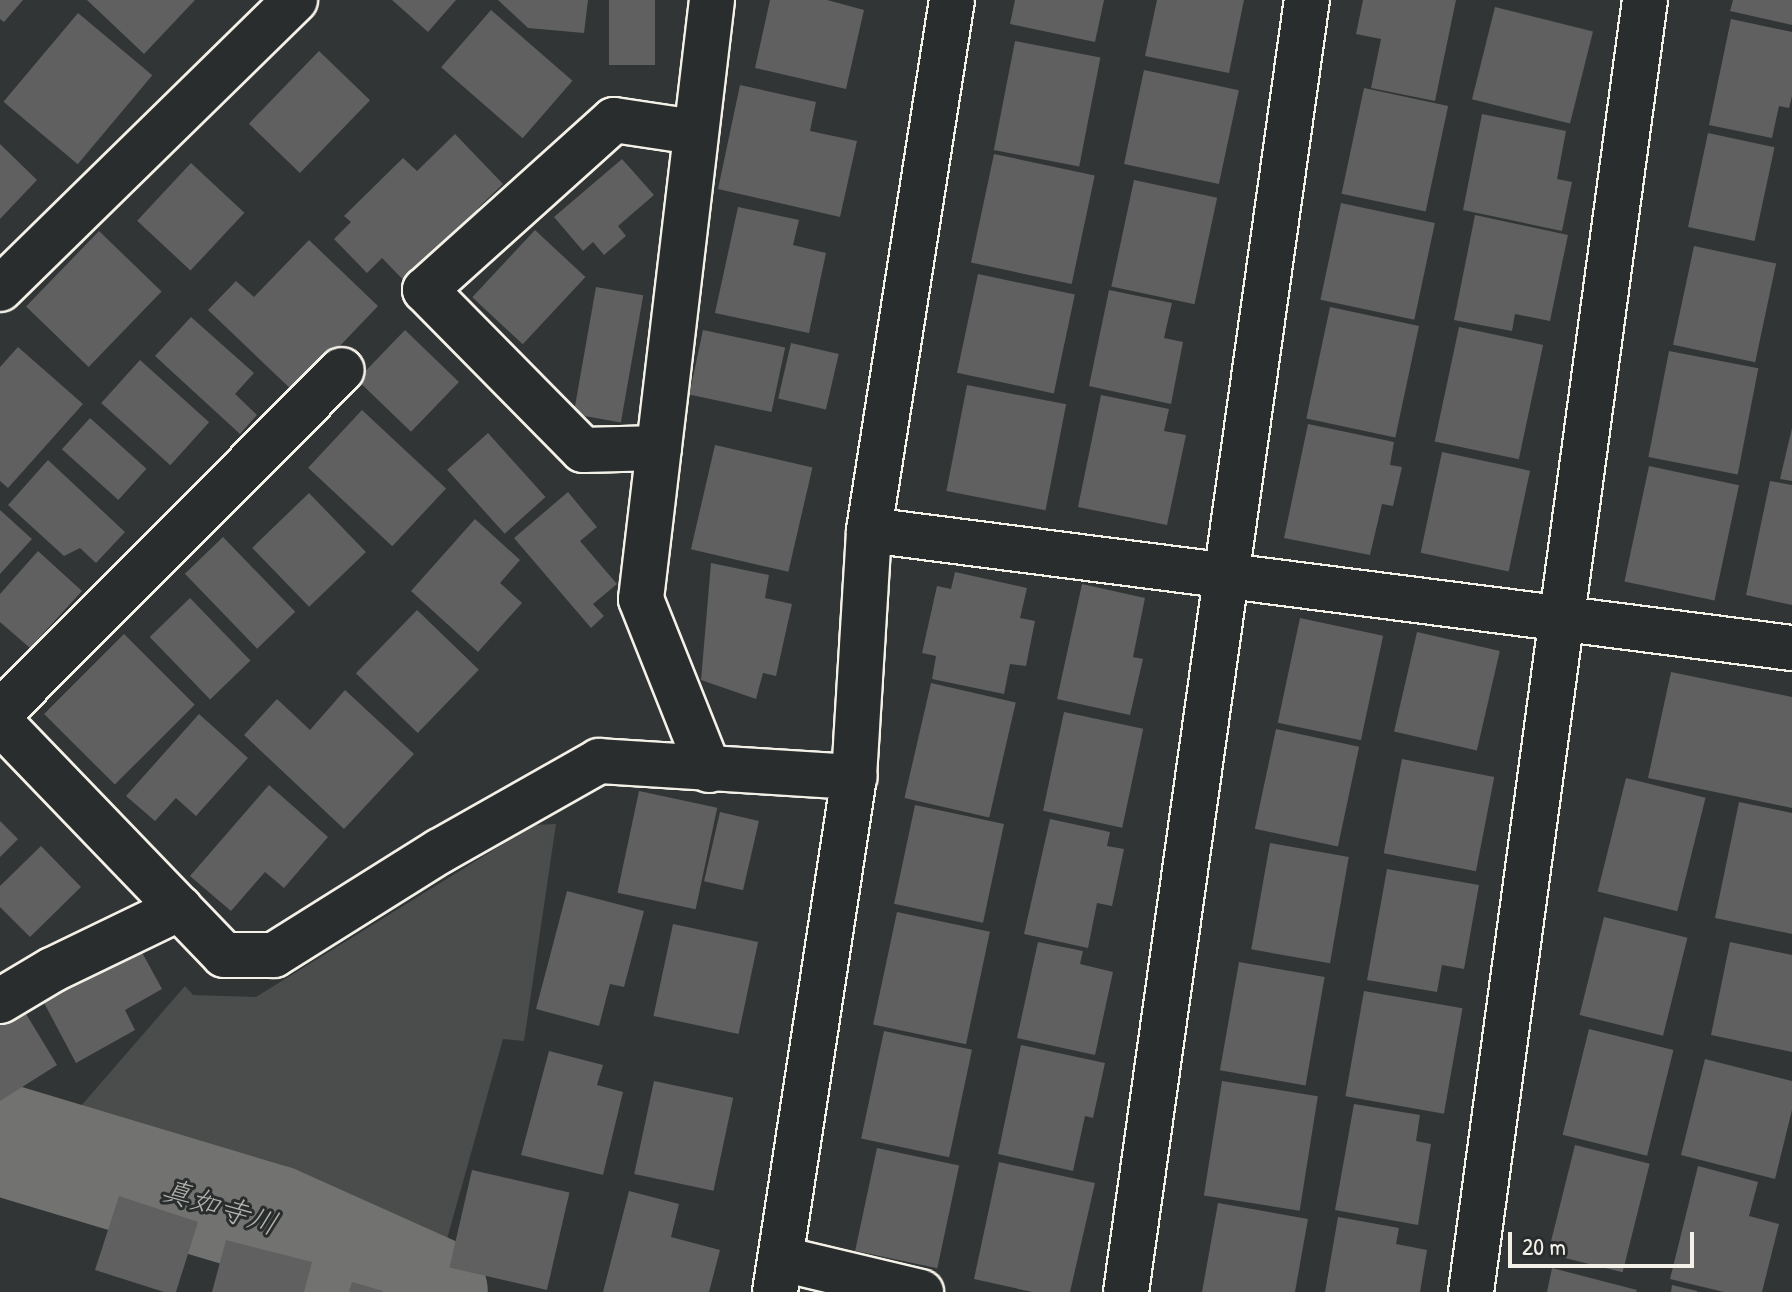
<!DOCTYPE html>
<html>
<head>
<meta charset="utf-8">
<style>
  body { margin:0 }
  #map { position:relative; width:1792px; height:1292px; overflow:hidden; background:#323535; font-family:"Patrick Hand","Klee One",sans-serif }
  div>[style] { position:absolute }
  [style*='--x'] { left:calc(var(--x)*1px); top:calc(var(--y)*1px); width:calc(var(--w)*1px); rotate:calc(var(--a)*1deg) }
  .green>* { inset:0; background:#4b4d4c }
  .river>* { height:112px; margin:-56px; padding:0 56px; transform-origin:56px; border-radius:56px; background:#727370 }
  .building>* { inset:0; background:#5f605f; transform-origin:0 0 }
  .roads { filter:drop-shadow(2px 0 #f4f1e8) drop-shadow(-2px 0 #f4f1e8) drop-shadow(0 2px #f4f1e8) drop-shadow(0 -2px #f4f1e8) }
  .minor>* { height:44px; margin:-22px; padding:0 22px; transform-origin:22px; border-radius:22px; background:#2a2d2e }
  span { translate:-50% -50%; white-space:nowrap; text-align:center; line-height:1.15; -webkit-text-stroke:6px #2a2d2e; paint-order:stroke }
  .water-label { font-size:30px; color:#b3b2ac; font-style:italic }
  .scale { position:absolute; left:1508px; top:1232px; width:186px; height:36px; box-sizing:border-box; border:4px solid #f4f1e8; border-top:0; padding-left:10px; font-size:24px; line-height:28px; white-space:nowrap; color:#f4f1e8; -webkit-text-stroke:6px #2a2d2e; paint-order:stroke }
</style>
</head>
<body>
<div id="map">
  <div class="green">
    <i style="clip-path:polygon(556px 824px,524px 1041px,503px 1039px,445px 1246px,305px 1191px,61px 1129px,185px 986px,193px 995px,256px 997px,534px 825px)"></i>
  </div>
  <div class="river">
    <i style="--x:0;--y:1139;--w:286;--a:16.7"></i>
    <i style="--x:274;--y:1221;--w:173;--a:24.2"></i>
  </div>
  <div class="building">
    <i style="clip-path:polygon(0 0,23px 0,4px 22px,0 19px)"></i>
    <i style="clip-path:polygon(87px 0,195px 0,144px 54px)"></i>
    <i style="clip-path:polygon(392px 0,456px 0,428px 32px)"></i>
    <i style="clip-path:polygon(498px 0,588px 0,584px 33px,528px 28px)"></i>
    <i style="left:609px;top:0;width:46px;height:65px"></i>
    <i style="clip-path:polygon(770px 0,827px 0,864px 10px,846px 89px,755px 68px)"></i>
    <i style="clip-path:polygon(1015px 0,1104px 0,1095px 42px,1010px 24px)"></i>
    <i style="clip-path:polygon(1157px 0,1244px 0,1229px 73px,1145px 56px)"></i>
    <i style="clip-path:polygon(1363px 0,1456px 0,1435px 101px,1371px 88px,1381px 39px,1356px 34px)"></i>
    <i style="clip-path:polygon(1733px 0,1792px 0,1792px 25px,1730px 11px)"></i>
    <i style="left:1495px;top:7px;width:101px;height:95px;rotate:14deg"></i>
    <i style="left:491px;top:10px;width:108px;height:76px;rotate:41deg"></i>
    <i style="left:78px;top:13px;width:97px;height:116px;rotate:40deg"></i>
    <i style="clip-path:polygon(1731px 19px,1792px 32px,1792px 96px,1789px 108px,1779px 106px,1772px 138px,1709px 125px)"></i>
    <i style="left:1015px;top:41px;width:87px;height:111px;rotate:11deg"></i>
    <i style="left:319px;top:51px;width:71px;height:101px;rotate:44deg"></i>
    <i style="left:1144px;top:70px;width:97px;height:96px;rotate:12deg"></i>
    <i style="clip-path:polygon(740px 85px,816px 102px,810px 131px,857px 141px,840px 217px,718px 189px)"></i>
    <i style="left:1364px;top:88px;width:86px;height:108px;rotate:12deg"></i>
    <i style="clip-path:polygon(1482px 114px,1566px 131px,1557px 179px,1572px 182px,1562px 231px,1463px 210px)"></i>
    <i style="left:1708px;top:133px;width:68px;height:96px;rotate:12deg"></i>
    <i style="clip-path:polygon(455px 134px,503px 184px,477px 209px,486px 219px,413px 290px,382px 258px,367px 273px,334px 239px,351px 222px,344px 216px,403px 158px,417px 171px)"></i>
    <i style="clip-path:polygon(0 144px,37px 180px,0 219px)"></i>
    <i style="left:994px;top:154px;width:103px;height:111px;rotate:12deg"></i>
    <i style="clip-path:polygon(622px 159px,654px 195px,618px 226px,626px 236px,604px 255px,593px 242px,583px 251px,554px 217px)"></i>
    <i style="left:191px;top:163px;width:73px;height:79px;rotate:43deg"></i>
    <i style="left:1134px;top:180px;width:85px;height:109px;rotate:12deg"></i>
    <i style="left:1341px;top:203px;width:96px;height:99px;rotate:12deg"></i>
    <i style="clip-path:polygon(738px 207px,799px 220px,793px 245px,826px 253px,809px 333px,715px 313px)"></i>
    <i style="clip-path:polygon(1475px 215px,1568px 235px,1550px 321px,1515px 314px,1512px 331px,1454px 320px)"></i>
    <i style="left:535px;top:230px;width:69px;height:92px;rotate:43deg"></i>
    <i style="left:99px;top:231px;width:87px;height:105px;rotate:44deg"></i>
    <i style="clip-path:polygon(309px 240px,378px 306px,295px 393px,208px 310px,236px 281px,254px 297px)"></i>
    <i style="left:1694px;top:246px;width:84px;height:101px;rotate:12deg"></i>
    <i style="left:978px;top:274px;width:99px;height:101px;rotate:12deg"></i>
    <i style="left:596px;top:287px;width:48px;height:129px;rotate:10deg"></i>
    <i style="clip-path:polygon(1109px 290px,1172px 303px,1164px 338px,1183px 342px,1171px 404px,1089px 386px)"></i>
    <i style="left:1330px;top:307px;width:91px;height:114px;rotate:12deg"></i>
    <i style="clip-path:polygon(191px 317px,254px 373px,235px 394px,257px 415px,240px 434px,155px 356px)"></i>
    <i style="left:1459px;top:327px;width:86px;height:117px;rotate:12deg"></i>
    <i style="left:405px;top:330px;width:75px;height:69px;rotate:44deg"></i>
    <i style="left:703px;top:330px;width:84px;height:66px;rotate:12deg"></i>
    <i style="left:791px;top:343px;width:49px;height:57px;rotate:13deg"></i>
    <i style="clip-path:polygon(18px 347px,83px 404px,8px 488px,0 481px,0 367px)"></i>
    <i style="left:1669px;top:351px;width:91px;height:108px;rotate:11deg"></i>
    <i style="left:140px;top:360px;width:93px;height:58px;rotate:42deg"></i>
    <i style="left:967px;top:385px;width:101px;height:108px;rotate:11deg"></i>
    <i style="clip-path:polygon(1101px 395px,1169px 409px,1164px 431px,1186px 435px,1167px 525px,1078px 507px)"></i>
    <i style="left:362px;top:410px;width:115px;height:79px;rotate:43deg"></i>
    <i style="left:90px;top:418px;width:76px;height:42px;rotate:42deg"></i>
    <i style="clip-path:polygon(1308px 424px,1394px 442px,1390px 465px,1402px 467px,1393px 506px,1382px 504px,1370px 555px,1284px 538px)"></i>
    <i style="clip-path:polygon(1792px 428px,1792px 481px,1780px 479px)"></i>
    <i style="left:488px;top:433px;width:86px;height:55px;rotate:48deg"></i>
    <i style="left:715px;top:445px;width:100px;height:107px;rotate:13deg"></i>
    <i style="left:1442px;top:452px;width:90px;height:103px;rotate:12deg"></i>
    <i style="clip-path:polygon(48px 460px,125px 532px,96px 563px,80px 548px,64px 556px,8px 505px)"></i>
    <i style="left:1649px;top:466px;width:92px;height:118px;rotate:12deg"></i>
    <i style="clip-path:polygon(1770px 481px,1792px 485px,1792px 605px,1746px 595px)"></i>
    <i style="clip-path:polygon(568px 492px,597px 527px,580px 541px,617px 584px,593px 604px,604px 616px,591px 628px,514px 538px)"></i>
    <i style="left:309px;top:493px;width:82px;height:79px;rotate:46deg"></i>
    <i style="clip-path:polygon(0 510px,32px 539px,0 574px)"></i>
    <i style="clip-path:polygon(475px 519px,520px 560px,500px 583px,522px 603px,478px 652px,411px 591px)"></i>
    <i style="left:223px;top:537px;width:104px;height:53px;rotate:46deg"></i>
    <i style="clip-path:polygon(38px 551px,82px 591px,30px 648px,0 622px,0 594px)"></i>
    <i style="clip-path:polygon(711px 563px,769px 575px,765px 598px,792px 604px,776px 676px,763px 673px,756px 699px,701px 680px)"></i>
    <i style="clip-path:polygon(955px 572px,1027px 588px,1020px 618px,1035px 621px,1026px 666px,1010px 664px,1004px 694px,932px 679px,936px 656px,922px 653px,937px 586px,951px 589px)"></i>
    <i style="clip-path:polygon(1082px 584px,1145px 598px,1133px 657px,1143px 659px,1130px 715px,1057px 699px)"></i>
    <i style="left:190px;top:598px;width:87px;height:56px;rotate:46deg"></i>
    <i style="left:417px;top:610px;width:86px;height:88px;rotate:44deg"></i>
    <i style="left:1300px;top:618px;width:85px;height:107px;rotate:12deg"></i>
    <i style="left:1417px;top:632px;width:85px;height:102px;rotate:13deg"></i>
    <i style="left:124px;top:634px;width:100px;height:113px;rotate:45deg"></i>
    <i style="clip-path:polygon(1671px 672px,1792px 697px,1792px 808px,1648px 778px)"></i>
    <i style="left:931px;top:683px;width:87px;height:118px;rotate:13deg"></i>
    <i style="clip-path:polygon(345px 690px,414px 754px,344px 829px,244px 735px,277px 699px,310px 730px)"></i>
    <i style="left:1064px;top:712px;width:81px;height:101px;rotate:12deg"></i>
    <i style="clip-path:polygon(199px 714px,248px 758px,196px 816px,176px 798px,155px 821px,126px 796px)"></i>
    <i style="left:1276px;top:729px;width:85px;height:102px;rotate:12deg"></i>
    <i style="left:1402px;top:759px;width:94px;height:96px;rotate:11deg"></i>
    <i style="left:1626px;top:778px;width:82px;height:117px;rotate:14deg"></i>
    <i style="clip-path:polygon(269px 785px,328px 837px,284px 888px,265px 872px,231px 911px,190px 876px)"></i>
    <i style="left:639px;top:791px;width:80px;height:104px;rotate:12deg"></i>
    <i style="clip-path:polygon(1739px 802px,1792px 813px,1792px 934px,1715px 918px)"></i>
    <i style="left:915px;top:805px;width:91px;height:101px;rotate:12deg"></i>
    <i style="left:720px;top:812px;width:40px;height:71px;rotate:13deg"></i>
    <i style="clip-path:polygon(1050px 819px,1110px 832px,1107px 846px,1124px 849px,1112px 906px,1097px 903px,1088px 948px,1024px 934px)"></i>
    <i style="clip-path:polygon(0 821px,18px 839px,0 857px)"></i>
    <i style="left:1270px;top:843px;width:80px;height:108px;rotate:10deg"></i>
    <i style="clip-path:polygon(41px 846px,81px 887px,30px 937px,0 907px,0 886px)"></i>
    <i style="clip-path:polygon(1387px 869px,1479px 885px,1464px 969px,1442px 965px,1437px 992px,1367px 980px)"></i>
    <i style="clip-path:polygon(567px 891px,644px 911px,624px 987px,610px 984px,599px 1026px,536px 1009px)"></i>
    <i style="left:897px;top:912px;width:95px;height:115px;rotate:12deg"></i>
    <i style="left:1604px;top:917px;width:86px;height:101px;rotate:14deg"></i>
    <i style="left:673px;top:924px;width:87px;height:94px;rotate:12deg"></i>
    <i style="clip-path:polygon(1038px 942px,1083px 951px,1080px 964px,1113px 972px,1095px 1055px,1017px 1038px)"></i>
    <i style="clip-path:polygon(1730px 942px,1792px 955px,1792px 1052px,1711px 1035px)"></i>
    <i style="clip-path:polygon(139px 947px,162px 989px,125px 1010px,135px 1030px,76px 1063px,43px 1001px)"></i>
    <i style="left:1239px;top:962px;width:87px;height:110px;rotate:10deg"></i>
    <i style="left:1364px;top:991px;width:100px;height:107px;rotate:10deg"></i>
    <i style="clip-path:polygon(20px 1004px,57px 1065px,0 1101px,0 1017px)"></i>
    <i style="left:1589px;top:1029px;width:87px;height:109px;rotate:14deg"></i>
    <i style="left:884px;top:1031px;width:90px;height:110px;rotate:12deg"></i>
    <i style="clip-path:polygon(1021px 1045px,1105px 1063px,1093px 1118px,1085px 1116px,1073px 1171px,998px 1154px)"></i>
    <i style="clip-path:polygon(549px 1051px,603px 1065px,597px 1085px,623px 1092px,603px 1175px,521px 1155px)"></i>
    <i style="clip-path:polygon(1705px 1059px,1792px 1081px,1792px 1110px,1775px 1179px,1681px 1155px)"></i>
    <i style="left:654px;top:1081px;width:81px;height:95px;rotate:12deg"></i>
    <i style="left:1222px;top:1081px;width:97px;height:116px;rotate:9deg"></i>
    <i style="clip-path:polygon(1354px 1104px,1420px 1115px,1416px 1141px,1431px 1144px,1418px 1225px,1335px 1210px)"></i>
    <i style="left:1575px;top:1145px;width:77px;height:112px;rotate:14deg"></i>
    <i style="left:877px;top:1148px;width:84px;height:105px;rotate:12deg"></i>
    <i style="clip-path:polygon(999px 1162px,1095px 1183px,1070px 1292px,1032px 1292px,974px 1279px)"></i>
    <i style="clip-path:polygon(1698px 1166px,1758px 1182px,1749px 1216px,1779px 1224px,1762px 1292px,1724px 1292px,1670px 1279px)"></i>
    <i style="left:472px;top:1170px;width:100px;height:100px;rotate:13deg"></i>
    <i style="clip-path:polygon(629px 1191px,679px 1204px,671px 1237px,720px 1250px,709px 1292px,603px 1292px)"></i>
    <i style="clip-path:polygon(119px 1196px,198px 1222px,176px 1292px,164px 1292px,95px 1270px)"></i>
    <i style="clip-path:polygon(1218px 1203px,1308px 1219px,1295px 1292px,1202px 1292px)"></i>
    <i style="clip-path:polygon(1338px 1217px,1399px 1228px,1396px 1244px,1427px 1250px,1420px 1292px,1325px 1292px)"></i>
    <i style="clip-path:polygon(226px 1240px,312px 1262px,304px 1292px,212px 1292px)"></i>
    <i style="clip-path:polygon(1552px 1268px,1637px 1290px,1636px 1292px,1547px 1292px)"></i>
    <i style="clip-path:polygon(352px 1282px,383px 1291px,382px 1292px,349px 1292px)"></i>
    <i style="clip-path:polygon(1672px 1285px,1697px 1291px,1697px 1292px,1671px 1292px)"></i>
  </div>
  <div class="roads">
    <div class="minor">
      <i style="--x:0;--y:289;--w:413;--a:-44.4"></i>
      <i style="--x:659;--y:448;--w:76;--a:178.5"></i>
      <i style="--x:583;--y:450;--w:225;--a:-134.6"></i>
      <i style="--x:425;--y:290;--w:254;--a:-42"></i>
      <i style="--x:614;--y:120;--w:81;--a:8.5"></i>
      <i style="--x:869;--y:530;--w:931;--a:7.29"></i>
      <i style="--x:0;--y:713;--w:484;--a:-45.1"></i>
      <i style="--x:0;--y:722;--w:323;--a:46.1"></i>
      <i style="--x:224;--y:955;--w:50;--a:0"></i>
      <i style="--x:274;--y:955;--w:196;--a:-32.1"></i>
      <i style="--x:440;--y:851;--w:183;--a:-29.5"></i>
      <i style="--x:599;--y:761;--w:256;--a:3.6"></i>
      <i style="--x:709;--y:770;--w:184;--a:-111.7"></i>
      <i style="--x:641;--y:599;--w:603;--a:-83.24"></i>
      <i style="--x:0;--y:1001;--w:61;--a:-30.8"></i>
      <i style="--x:52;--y:970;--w:142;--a:-25.8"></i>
      <i style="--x:782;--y:1259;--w:143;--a:13.4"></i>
      <i style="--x:775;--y:1292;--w:521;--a:-81.28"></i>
      <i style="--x:854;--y:777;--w:247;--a:-86.5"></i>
      <i style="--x:869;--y:530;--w:536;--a:-81.1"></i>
      <i style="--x:1126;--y:1292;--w:1305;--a:-82.03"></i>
      <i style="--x:1471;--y:1292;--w:1304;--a:-82.33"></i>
    </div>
  </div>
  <div class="water-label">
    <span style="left:220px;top:1206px;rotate:18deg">真如寺川</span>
  </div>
  <div class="scale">20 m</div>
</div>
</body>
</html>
